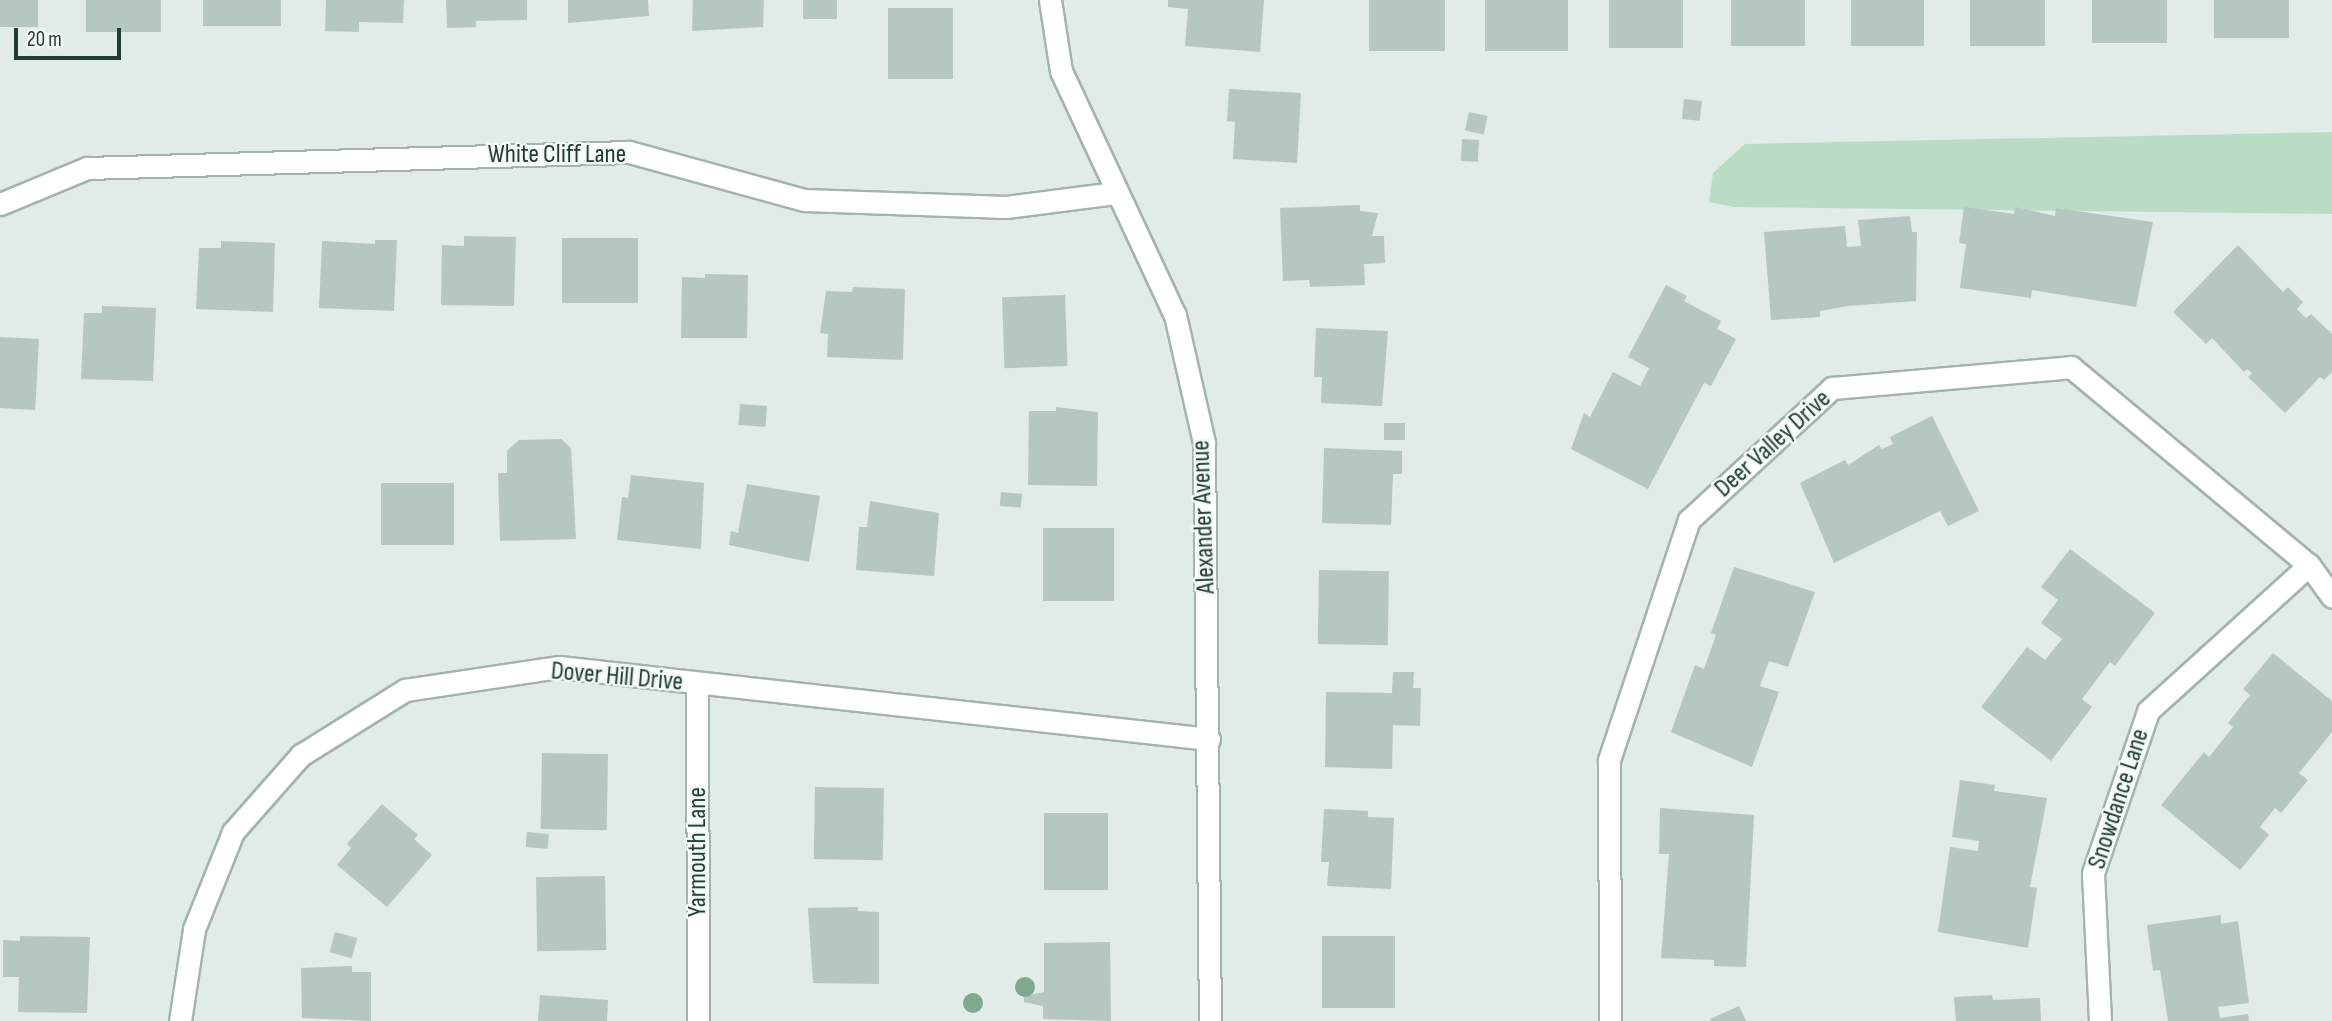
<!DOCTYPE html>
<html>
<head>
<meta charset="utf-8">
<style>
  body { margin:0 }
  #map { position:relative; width:2332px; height:1021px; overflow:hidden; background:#e1ebe7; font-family:"Sofia Sans Condensed",sans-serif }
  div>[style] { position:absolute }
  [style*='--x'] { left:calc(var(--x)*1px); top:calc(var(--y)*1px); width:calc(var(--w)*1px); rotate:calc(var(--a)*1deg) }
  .green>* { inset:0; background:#badcc4 }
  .building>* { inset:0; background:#b6c6c0; transform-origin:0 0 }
  .roads { filter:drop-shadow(2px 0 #a4b3ae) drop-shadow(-2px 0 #a4b3ae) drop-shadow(0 2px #a4b3ae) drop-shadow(0 -2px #a4b3ae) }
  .street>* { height:21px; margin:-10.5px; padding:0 10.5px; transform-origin:10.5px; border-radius:10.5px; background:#fff }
  .trees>* { width:20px; height:20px; margin:-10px; border-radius:50%; background:#7ea890 }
  span { translate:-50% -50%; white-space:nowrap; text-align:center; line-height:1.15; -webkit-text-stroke:5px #f1f8f5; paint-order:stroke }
  .street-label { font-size:26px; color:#223b35 }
  .scale { position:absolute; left:14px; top:28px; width:107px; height:32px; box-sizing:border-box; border:4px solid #223b35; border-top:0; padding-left:9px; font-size:21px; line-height:24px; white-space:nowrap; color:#223b35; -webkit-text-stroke:5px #f1f8f5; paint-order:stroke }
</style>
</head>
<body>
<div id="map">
  <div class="green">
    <i style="clip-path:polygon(2332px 132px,2332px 214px,1735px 207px,1709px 202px,1713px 173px,1745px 144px)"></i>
  </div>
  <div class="building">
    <i style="left:0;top:0;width:38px;height:27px"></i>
    <i style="left:86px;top:0;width:75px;height:32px"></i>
    <i style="left:203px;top:0;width:78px;height:26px"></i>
    <i style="clip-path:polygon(326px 0,404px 0,403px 23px,359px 22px,359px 32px,325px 31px)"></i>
    <i style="clip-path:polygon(446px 0,527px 0,527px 20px,476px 21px,476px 27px,447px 28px)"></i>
    <i style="clip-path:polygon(568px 0,648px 0,649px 16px,568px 23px)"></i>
    <i style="clip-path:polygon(693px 0,764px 0,763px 27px,692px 31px)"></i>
    <i style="left:803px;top:0;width:34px;height:19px"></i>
    <i style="clip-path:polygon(1168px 0,1264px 0,1260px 52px,1185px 46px,1188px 9px,1168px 7px)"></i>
    <i style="left:1369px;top:0;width:76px;height:51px"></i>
    <i style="left:1485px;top:0;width:83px;height:51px"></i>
    <i style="left:1609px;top:0;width:74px;height:48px"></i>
    <i style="left:1731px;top:0;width:74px;height:46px"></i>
    <i style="left:1851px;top:0;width:73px;height:46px"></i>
    <i style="left:1970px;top:0;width:75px;height:46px"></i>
    <i style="left:2092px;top:0;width:75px;height:43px"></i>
    <i style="left:2214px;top:0;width:75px;height:38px"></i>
    <i style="left:888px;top:8px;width:65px;height:71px"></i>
    <i style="clip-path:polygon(1229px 89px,1301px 93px,1297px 163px,1233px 159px,1235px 122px,1227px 121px)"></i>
    <i style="left:1684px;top:99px;width:18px;height:20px;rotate:6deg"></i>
    <i style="left:1469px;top:112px;width:19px;height:19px;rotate:12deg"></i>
    <i style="left:1462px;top:139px;width:17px;height:22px;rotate:3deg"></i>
    <i style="clip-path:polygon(1360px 205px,1360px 211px,1378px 213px,1372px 236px,1384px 236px,1385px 263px,1364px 264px,1365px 285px,1310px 287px,1309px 280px,1283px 281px,1280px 208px)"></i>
    <i style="clip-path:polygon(1964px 207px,2014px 214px,2015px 207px,2055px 216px,2056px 208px,2153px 222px,2136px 307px,2032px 290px,2031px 298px,1960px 288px,1966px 244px,1959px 243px)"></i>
    <i style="clip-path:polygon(1910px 216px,1912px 232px,1917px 232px,1916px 301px,1848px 306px,1820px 311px,1820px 317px,1771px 320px,1764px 232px,1845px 226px,1847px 247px,1861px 246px,1858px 220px)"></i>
    <i style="clip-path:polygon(464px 236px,516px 237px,514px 306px,441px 305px,442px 245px,464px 246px)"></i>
    <i style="left:562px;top:238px;width:76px;height:65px"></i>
    <i style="clip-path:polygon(375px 240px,397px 240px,394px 311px,319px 308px,322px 241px,375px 244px)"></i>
    <i style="clip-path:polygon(221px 241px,275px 243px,273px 312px,196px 309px,199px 248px,221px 248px)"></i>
    <i style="clip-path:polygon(2238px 245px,2283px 292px,2288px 287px,2303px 302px,2297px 309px,2306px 318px,2311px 314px,2332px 334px,2332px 372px,2324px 380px,2320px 377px,2285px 413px,2248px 377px,2252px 373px,2247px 369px,2244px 372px,2212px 338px,2206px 344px,2173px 312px)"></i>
    <i style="clip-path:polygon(705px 274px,748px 275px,747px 338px,681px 338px,682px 277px,705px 278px)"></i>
    <i style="clip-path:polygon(1666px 285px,1687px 296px,1684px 301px,1721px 321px,1717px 329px,1736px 339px,1711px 386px,1704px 383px,1648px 489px,1571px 449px,1584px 413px,1590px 417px,1613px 372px,1640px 386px,1649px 368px,1628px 357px)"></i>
    <i style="clip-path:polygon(853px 287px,905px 289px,903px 360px,827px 357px,828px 334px,820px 333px,826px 291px,852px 292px)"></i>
    <i style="left:1065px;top:295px;width:71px;height:63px;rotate:88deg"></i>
    <i style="clip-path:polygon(102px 306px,156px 308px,153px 381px,81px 379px,84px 313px,102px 313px)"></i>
    <i style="clip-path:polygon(1316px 328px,1388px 331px,1382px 406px,1321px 403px,1322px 377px,1314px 377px)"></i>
    <i style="left:0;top:337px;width:39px;height:71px;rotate:3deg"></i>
    <i style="left:740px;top:404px;width:27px;height:21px;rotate:4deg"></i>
    <i style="clip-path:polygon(1056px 407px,1098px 412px,1097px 486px,1028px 485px,1029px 411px,1056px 411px)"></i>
    <i style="clip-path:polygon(1932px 416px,1979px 511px,1948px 526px,1940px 511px,1834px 563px,1800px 483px,1845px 460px,1848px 465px,1879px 445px,1882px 449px,1893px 444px,1890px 437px)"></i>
    <i style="left:1384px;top:423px;width:21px;height:17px"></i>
    <i style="clip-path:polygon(561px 439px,571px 448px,576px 539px,500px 541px,498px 473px,507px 473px,507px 451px,519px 440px)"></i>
    <i style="clip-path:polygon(1324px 448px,1402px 451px,1402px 474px,1393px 474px,1391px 525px,1322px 523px)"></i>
    <i style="clip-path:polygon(631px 475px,704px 483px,701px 549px,617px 540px,622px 497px,628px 498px)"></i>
    <i style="left:454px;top:483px;width:62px;height:73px;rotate:90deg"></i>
    <i style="clip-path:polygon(747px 484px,820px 496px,809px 562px,729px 545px,731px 531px,738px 533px)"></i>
    <i style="left:1001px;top:492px;width:21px;height:14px;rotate:5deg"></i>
    <i style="clip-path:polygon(870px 501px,939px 513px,934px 576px,856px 570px,859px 527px,867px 527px)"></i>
    <i style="left:1043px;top:528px;width:71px;height:73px"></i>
    <i style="clip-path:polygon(2070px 549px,2155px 613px,2115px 666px,2110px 662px,2082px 699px,2092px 707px,2051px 761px,1981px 707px,2027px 647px,2045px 660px,2062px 639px,2041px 623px,2058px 600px,2041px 587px)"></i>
    <i style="clip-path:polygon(1734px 567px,1815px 592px,1788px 667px,1769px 661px,1760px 686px,1779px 692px,1752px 767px,1671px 732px,1695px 665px,1704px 669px,1716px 635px,1711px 633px)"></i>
    <i style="left:1319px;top:570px;width:70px;height:74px;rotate:1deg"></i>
    <i style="clip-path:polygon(2273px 653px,2332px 701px,2332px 732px,2299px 773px,2308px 780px,2281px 813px,2275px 808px,2260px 827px,2269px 835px,2240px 870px,2161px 805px,2204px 752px,2209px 757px,2233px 727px,2228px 723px,2250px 695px,2243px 689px)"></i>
    <i style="clip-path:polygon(1393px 672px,1414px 672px,1413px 688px,1421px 688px,1420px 726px,1393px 725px,1392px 769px,1325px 767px,1326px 692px,1392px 693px)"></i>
    <i style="left:542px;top:753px;width:66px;height:76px;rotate:1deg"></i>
    <i style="clip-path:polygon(1960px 780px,1995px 785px,1994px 791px,2047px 798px,2030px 887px,2037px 888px,2028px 948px,1938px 932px,1950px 847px,1978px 851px,1979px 841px,1952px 837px)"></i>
    <i style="left:815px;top:787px;width:69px;height:72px;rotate:1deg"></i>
    <i style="clip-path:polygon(382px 804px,418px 835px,414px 839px,432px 855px,387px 907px,337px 865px,351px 848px,347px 844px)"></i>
    <i style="clip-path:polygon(1660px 808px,1754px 815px,1746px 967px,1714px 966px,1714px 960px,1661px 958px,1669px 854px,1659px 854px)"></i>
    <i style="clip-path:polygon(1324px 809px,1368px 811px,1368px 817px,1394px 818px,1391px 889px,1327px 886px,1329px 862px,1321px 862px)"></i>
    <i style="left:1044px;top:813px;width:64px;height:77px"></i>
    <i style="left:527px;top:832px;width:22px;height:15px;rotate:5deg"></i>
    <i style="left:605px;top:876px;width:74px;height:69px;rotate:89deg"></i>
    <i style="clip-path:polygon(858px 907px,858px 911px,879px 912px,879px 984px,813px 983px,808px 908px)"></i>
    <i style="clip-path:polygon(2221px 915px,2221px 924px,2238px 921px,2249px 1003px,2218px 1007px,2220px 1018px,2248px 1014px,2249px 1021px,2168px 1021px,2160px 970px,2153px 971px,2147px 925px)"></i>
    <i style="left:335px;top:932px;width:23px;height:21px;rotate:15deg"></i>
    <i style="clip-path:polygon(20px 936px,90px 937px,87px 1013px,18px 1012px,19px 977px,3px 977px,3px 940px,20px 941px)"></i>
    <i style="left:1322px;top:936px;width:73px;height:72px"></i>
    <i style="clip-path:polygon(1110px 942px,1111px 1021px,1043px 1019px,1043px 1006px,1024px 1002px,1024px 996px,1044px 992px,1044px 943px)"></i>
    <i style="clip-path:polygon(352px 966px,352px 972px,371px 972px,371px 1021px,302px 1018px,301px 968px)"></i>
    <i style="clip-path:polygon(540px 995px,608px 1000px,607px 1021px,538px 1021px)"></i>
    <i style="clip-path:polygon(1992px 995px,1993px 1000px,2040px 998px,2041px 1021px,1956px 1021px,1954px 997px)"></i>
    <i style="clip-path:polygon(1739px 1006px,1746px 1021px,1711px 1021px,1710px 1019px)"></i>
  </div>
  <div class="roads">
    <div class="street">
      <i style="--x:1050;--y:0;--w:72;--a:81.2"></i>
      <i style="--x:1061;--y:71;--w:269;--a:65"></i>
      <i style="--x:1175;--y:315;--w:131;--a:77.2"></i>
      <i style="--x:1204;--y:443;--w:578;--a:89.41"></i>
      <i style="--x:0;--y:204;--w:94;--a:-22.5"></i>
      <i style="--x:87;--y:168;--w:542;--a:-1.69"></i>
      <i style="--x:629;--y:152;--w:182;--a:15.3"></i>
      <i style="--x:805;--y:200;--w:201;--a:2"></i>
      <i style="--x:1006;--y:207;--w:110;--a:-7.3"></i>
      <i style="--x:697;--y:684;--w:337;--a:89.8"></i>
      <i style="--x:180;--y:1021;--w:93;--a:-81.3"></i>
      <i style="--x:194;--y:929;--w:105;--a:-68.1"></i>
      <i style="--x:233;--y:832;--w:103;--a:-48.6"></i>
      <i style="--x:301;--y:755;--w:123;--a:-32"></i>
      <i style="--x:405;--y:690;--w:156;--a:-8.5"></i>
      <i style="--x:559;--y:667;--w:654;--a:6.32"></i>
      <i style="--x:1610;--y:1021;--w:261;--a:-90.2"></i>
      <i style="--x:1609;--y:760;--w:253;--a:-71.6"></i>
      <i style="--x:1689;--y:520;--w:195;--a:-42.7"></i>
      <i style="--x:1832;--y:388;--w:240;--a:-5"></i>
      <i style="--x:2071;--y:367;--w:310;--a:39.8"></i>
      <i style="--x:2309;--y:565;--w:39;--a:54"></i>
      <i style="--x:2100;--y:1021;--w:148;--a:-92.7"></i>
      <i style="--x:2093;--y:873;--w:171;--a:-71.2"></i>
      <i style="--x:2148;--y:711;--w:217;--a:-42.2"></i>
    </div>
  </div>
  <div class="trees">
    <i style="left:1025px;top:987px"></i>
    <i style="left:973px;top:1003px"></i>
  </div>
  <div class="street-label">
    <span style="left:557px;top:155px">White Cliff Lane</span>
    <span style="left:1773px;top:444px;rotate:-42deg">Deer Valley Drive</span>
    <span style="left:1204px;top:517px;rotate:-92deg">Alexander Avenue</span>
    <span style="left:617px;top:677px;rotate:5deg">Dover Hill Drive</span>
    <span style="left:2119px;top:799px;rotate:-72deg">Snowdance Lane</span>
    <span style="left:698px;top:852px;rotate:-90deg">Yarmouth Lane</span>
  </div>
  <div class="scale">20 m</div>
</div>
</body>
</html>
